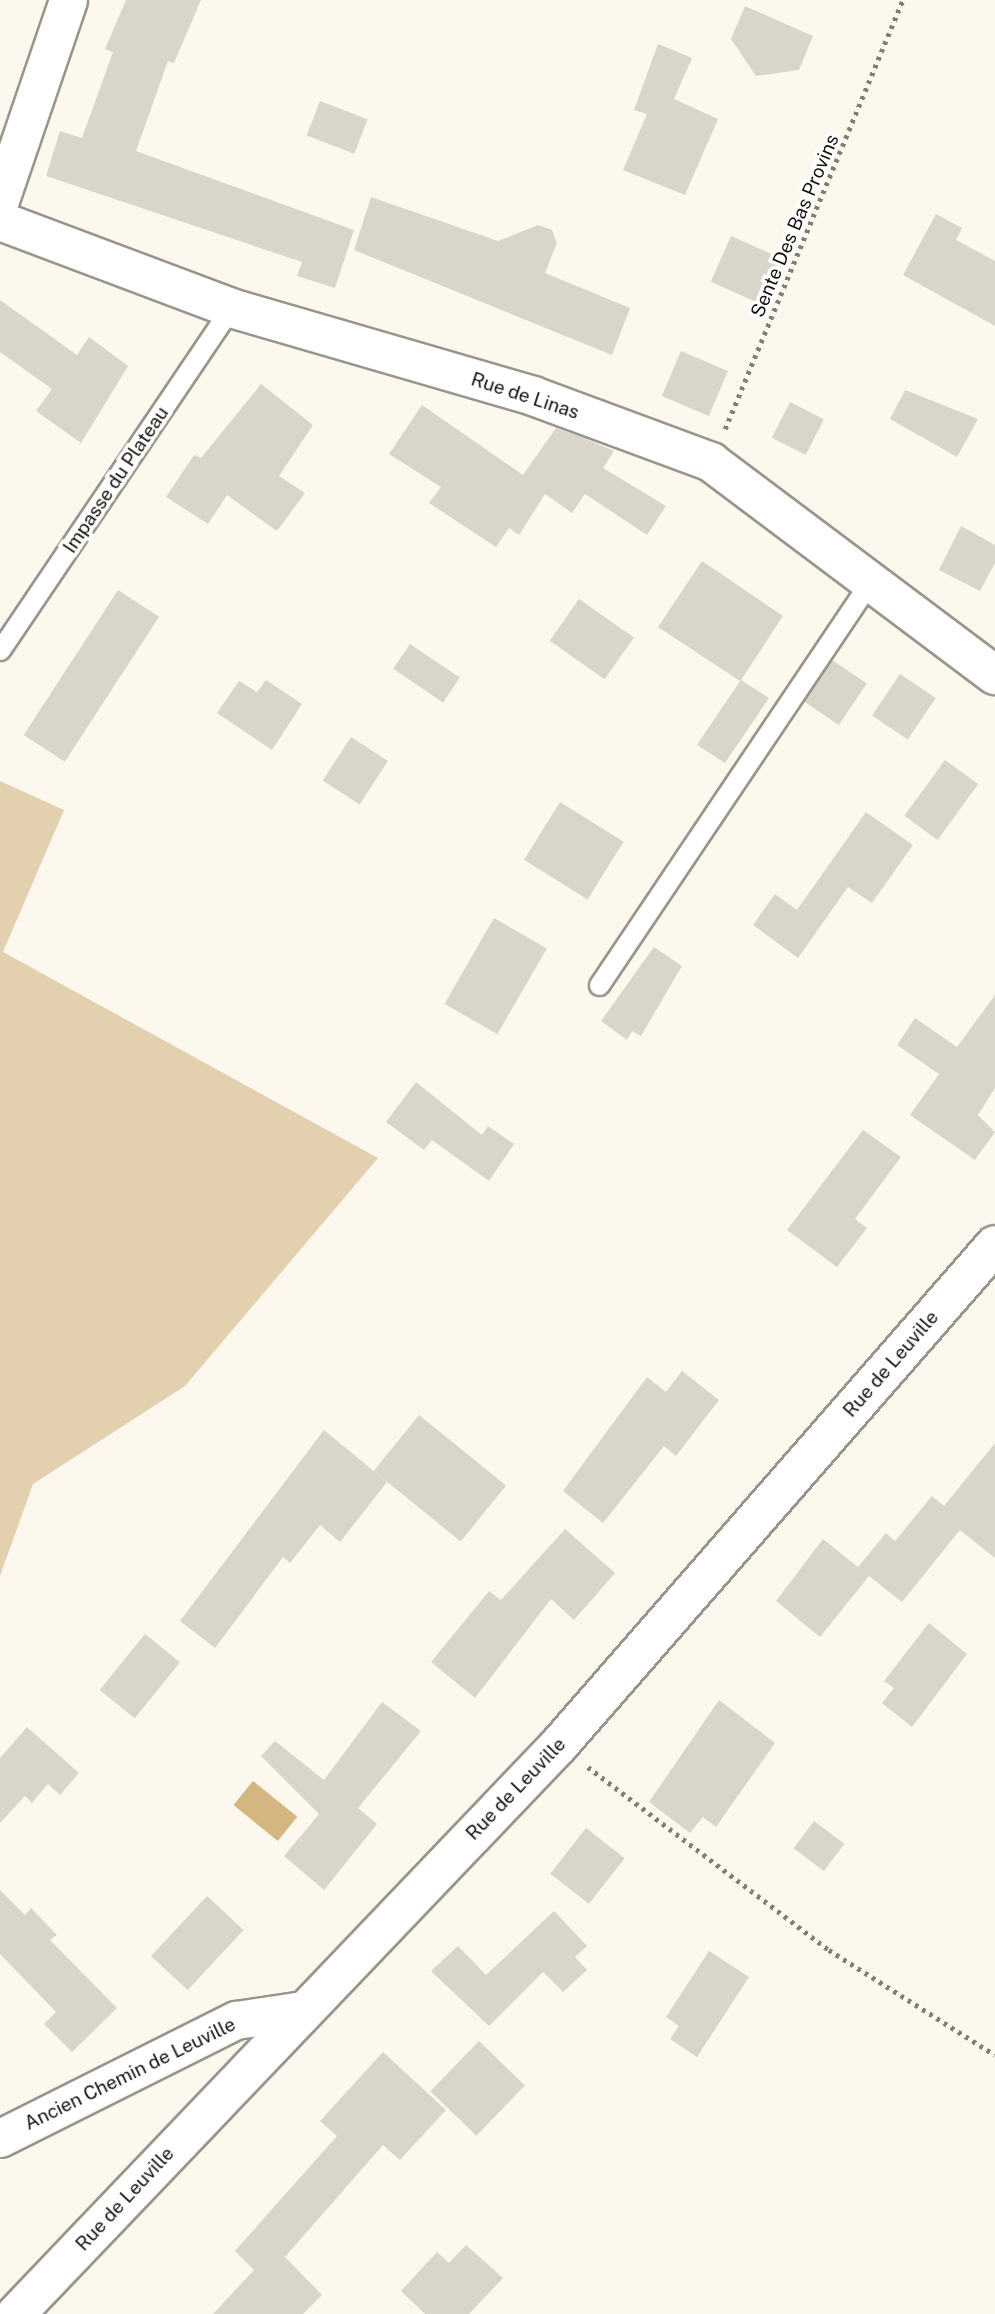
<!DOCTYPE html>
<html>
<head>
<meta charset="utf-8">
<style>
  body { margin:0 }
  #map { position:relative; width:995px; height:2314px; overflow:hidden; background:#fdf8ee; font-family:"Public Sans",sans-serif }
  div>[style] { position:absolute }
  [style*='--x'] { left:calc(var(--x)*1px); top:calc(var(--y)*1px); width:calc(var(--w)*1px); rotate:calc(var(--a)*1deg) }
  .green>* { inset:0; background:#e2d0ae }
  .water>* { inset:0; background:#d3b680; transform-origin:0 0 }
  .building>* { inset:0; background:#dad5cb; transform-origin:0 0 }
  .path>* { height:4.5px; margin-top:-2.25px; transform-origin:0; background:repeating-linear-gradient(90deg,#817e78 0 3.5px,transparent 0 8.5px) }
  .roads { filter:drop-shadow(2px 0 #9a958c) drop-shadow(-2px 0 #9a958c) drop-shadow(0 2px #9a958c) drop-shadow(0 -2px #9a958c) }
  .service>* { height:19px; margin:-9.5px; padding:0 9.5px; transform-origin:9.5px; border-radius:9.5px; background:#fff }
  .minor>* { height:37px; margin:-18.5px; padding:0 18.5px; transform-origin:18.5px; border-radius:18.5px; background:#fff }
  .tertiary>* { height:38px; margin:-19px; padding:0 19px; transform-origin:19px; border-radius:19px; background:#fff }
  span { translate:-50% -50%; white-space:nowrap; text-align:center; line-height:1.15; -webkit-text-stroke:7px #fff; paint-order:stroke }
  .street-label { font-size:19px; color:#13110e }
</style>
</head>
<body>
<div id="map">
  <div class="green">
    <i style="clip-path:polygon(0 781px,64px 810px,3px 952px,378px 1158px,185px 1386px,33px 1484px,0 1576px)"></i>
  </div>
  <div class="water">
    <i style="left:253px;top:1781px;width:57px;height:31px;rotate:39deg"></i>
  </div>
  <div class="building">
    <i style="clip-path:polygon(126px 0,201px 0,174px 63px,168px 61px,136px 151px,354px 230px,335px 288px,297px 276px,302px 262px,46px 176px,60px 131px,82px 138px,113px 52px,105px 49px)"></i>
    <i style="clip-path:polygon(745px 6px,813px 36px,799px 70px,756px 76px,731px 39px)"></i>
    <i style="clip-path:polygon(658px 44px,692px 58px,674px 99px,718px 119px,685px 195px,623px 170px,647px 114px,634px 110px)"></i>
    <i style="left:320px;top:101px;width:51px;height:37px;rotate:21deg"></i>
    <i style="clip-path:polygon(371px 197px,498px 241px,538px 225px,552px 230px,557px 243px,545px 273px,630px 308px,612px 355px,354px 250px)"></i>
    <i style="clip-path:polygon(936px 214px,962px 228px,956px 240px,995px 261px,995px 326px,903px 275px)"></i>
    <i style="left:731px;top:236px;width:59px;height:50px;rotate:24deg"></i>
    <i style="clip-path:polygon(0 300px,77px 355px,89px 337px,128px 366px,81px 443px,36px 411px,52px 389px,0 352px)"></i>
    <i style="left:681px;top:351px;width:51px;height:49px;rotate:23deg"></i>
    <i style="clip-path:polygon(261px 384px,313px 425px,279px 476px,305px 493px,277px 531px,227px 495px,208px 524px,166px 497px,194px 455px,201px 458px)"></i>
    <i style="clip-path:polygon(905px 390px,978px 419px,957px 457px,890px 419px)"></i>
    <i style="left:790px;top:402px;width:38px;height:40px;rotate:27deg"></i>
    <i style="clip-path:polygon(422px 405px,523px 475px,556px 428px,581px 437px,614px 451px,603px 468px,666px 506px,647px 535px,585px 494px,572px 513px,545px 494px,519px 535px,509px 528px,496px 547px,429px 503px,441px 487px,389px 454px)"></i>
    <i style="clip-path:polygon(961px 526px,995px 545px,995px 563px,980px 591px,939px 570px)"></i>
    <i style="clip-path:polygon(702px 561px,783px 616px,741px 680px,769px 698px,725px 763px,697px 745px,740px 681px,658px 627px)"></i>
    <i style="left:118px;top:590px;width:49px;height:173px;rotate:33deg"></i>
    <i style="left:579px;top:599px;width:67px;height:51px;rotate:35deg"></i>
    <i style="left:410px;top:644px;width:60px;height:30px;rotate:34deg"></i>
    <i style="left:832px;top:660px;width:42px;height:50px;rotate:34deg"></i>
    <i style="left:900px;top:674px;width:43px;height:50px;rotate:34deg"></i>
    <i style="clip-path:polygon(266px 680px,302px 704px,272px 750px,217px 713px,239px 681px,257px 692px)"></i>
    <i style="left:351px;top:737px;width:44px;height:52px;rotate:33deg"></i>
    <i style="left:945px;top:760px;width:41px;height:69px;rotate:36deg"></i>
    <i style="left:560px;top:802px;width:75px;height:68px;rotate:32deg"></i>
    <i style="clip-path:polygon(866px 812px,913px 845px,872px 903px,848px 887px,798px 958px,753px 925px,775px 894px,797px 910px)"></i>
    <i style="left:494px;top:918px;width:61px;height:99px;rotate:30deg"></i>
    <i style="clip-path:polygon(654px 947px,682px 966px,641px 1036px,632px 1031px,627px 1040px,601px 1021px)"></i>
    <i style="clip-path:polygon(995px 995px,995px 1088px,978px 1115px,995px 1132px,975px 1160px,910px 1115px,939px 1074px,897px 1045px,915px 1018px,957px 1047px)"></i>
    <i style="clip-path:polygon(416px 1082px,482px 1135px,488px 1126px,514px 1144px,489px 1181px,432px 1140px,424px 1150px,386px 1122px)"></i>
    <i style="clip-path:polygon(863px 1130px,901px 1157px,855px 1219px,867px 1228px,837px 1267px,787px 1230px)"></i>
    <i style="clip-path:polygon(682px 1371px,719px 1400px,676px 1456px,664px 1446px,603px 1523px,563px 1491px,647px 1377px,666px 1392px)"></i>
    <i style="left:419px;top:1415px;width:112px;height:72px;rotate:39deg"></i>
    <i style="clip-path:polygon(324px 1430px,387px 1482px,340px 1542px,320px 1525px,290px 1563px,283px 1557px,215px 1648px,180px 1621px)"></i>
    <i style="clip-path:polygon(995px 1443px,995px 1558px,960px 1530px,902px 1602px,869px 1576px,820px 1637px,776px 1601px,823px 1539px,858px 1567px,886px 1533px,895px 1541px,932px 1496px,944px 1506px)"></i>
    <i style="clip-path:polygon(565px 1529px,615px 1573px,574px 1620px,551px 1599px,475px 1698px,431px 1662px,489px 1591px,501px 1600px)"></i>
    <i style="clip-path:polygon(929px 1623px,967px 1654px,912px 1727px,882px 1703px,894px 1688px,884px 1681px)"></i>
    <i style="left:145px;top:1634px;width:45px;height:72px;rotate:39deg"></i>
    <i style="clip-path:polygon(719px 1700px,775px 1743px,716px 1827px,703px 1817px,690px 1833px,649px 1802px)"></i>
    <i style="clip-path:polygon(382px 1702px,421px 1731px,358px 1808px,377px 1824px,324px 1890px,284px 1856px,319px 1814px,261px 1756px,275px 1741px,324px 1780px)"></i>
    <i style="clip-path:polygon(27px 1727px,79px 1773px,60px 1795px,48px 1784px,32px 1803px,25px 1796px,0 1823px,0 1758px)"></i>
    <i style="left:814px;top:1821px;width:38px;height:34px;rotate:37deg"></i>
    <i style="left:586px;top:1828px;width:49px;height:58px;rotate:38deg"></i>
    <i style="clip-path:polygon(0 1890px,25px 1915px,31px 1908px,57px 1935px,50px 1940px,117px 2008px,72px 2052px,44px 2024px,56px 2012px,0 1954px)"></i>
    <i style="left:207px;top:1896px;width:50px;height:82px;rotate:43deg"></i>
    <i style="clip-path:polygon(554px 1911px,587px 1946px,575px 1957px,587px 1970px,563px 1992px,543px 1972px,489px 2026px,431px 1971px,458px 1946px,486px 1975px)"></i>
    <i style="clip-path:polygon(709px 1951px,749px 1977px,697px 2057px,670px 2039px,679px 2026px,666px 2017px)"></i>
    <i style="left:479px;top:2041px;width:64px;height:70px;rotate:44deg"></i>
    <i style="clip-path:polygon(383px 2052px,446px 2110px,400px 2160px,383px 2145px,285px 2257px,322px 2295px,303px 2314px,213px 2314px,254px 2270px,235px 2251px,337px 2136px,320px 2121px)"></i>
    <i style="clip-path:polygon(466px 2245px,503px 2278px,469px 2314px,425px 2314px,401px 2291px,437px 2252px,449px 2263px)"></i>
  </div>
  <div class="path">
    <i style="--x:725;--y:429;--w:464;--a:-67.5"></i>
    <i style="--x:588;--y:1767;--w:303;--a:37.2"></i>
    <i style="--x:829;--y:1950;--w:196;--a:32.3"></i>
  </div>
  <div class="roads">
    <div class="service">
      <i style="--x:0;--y:650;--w:413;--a:-56"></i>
      <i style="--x:599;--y:985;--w:486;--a:-56.1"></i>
    </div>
    <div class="minor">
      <i style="--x:0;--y:200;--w:211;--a:-71.2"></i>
      <i style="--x:0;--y:2138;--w:264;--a:-26.6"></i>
      <i style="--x:236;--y:2020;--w:69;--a:-8.4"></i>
    </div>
    <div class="tertiary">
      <i style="--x:0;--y:221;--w:247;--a:20.6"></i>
      <i style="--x:231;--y:308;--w:315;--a:16.2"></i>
      <i style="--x:533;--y:396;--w:190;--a:20.3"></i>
      <i style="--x:711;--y:462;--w:355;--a:36.9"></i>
      <i style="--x:16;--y:2314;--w:787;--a:-46.34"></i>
      <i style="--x:559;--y:1745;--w:663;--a:-48.91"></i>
    </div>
  </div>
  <div class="street-label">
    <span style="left:795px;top:226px;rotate:-67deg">Sente Des Bas Provins</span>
    <span style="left:525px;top:396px;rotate:18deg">Rue de Linas</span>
    <span style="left:116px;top:480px;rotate:-56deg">Impasse du Plateau</span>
    <span style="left:891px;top:1364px;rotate:-49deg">Rue de Leuville</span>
    <span style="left:516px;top:1789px;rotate:-46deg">Rue de Leuville</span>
    <span style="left:130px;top:2074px;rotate:-26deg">Ancien Chemin de Leuville</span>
    <span style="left:125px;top:2199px;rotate:-47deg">Rue de Leuville</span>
  </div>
</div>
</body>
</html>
